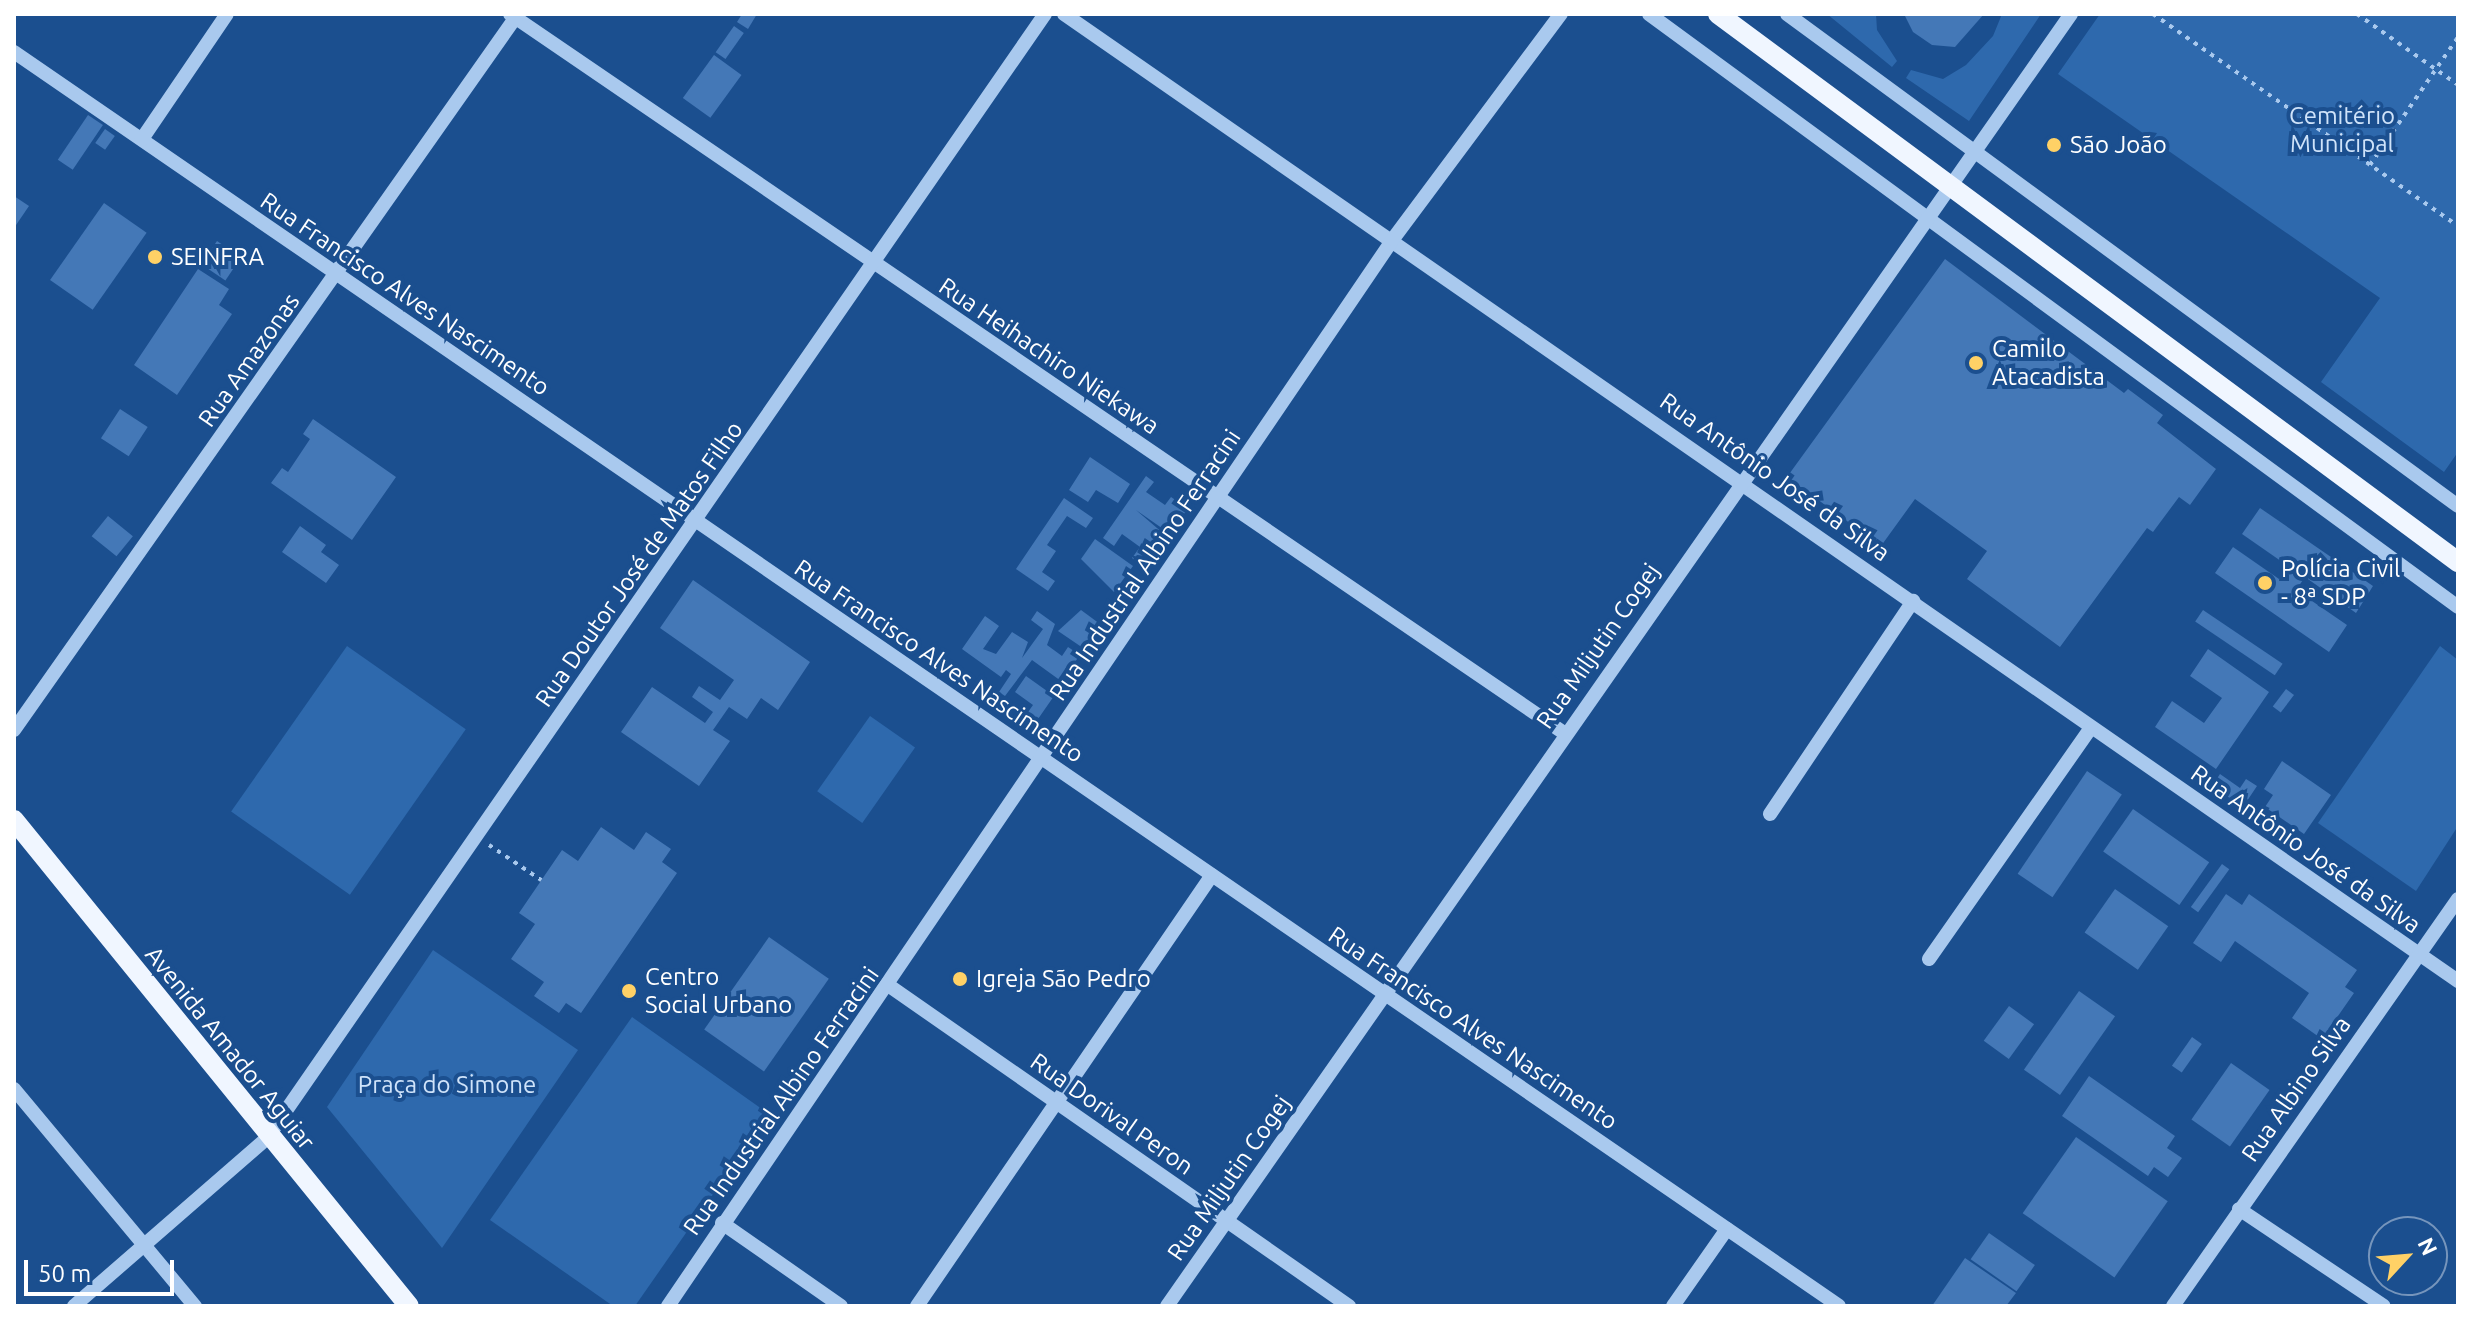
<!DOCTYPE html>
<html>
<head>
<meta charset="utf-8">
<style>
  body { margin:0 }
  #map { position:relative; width:2472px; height:1320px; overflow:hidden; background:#1b4f8f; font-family:Ubuntu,sans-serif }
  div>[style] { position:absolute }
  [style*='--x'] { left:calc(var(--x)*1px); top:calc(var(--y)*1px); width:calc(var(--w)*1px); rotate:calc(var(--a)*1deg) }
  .green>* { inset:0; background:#2e69ad; transform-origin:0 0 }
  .building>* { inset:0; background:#4478b7; transform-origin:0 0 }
  .path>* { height:4px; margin-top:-2px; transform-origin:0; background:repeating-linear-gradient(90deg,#a9c9ee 0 4px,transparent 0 10px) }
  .minor>* { height:14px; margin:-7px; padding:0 7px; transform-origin:7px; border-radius:7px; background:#a9c9ee }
  .major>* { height:20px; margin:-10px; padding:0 10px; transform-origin:10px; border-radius:10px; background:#f0f6ff }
  .dots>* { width:22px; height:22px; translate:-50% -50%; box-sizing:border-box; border:4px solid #1b4f8f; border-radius:50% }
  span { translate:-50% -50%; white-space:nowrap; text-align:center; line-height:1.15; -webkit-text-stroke:8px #1b4f8f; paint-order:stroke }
  .park-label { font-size:24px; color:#cfe3fa }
  .poi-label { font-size:24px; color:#fff }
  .left { translate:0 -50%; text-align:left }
  .street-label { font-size:24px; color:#fff }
  .frame { position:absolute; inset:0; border:16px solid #fff; pointer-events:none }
  .north { position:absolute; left:2368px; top:1216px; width:80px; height:80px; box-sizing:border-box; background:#1b4f8f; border:2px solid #7695bc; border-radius:50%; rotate:64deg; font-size:22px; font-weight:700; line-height:32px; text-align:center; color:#fff }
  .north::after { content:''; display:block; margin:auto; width:28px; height:36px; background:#ffd166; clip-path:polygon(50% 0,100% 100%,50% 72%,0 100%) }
  .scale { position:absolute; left:24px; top:1260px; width:150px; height:36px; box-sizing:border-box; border:4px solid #fff; border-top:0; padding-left:10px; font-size:24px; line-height:28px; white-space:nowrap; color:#fff; -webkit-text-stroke:6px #1b4f8f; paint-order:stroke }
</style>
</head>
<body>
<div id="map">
  <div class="green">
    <i style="clip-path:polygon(1827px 14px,1876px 14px,1877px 30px,1897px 61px,1892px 67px)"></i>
    <i style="clip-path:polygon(2002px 14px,2041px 14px,1969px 121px,1906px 78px,1911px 70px,1943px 79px,1966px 65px,1993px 36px)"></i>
    <i style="clip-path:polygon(2100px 14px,2458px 14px,2458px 452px,2444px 472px,2321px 382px,2380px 298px,2058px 74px)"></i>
    <i style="left:347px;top:646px;width:145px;height:202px;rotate:35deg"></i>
    <i style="clip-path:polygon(2440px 646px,2458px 660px,2458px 826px,2416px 891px,2318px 823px)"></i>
    <i style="left:870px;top:716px;width:55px;height:92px;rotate:35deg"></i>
    <i style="clip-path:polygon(433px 950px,578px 1050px,442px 1248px,327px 1107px)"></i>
    <i style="clip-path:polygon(632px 1017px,769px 1114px,635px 1306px,613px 1306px,490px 1220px)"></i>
  </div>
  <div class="building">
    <i style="clip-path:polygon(742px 14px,757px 14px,748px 29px,737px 22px)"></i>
    <i style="clip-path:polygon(1904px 14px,1984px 14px,1955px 47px,1932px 45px,1913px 32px)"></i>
    <i style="left:734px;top:26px;width:12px;height:32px;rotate:35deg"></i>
    <i style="left:714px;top:55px;width:34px;height:53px;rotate:36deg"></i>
    <i style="left:88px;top:115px;width:18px;height:54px;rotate:34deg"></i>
    <i style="left:105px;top:129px;width:12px;height:17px;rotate:35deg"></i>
    <i style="clip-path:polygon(14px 196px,29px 206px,14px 228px)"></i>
    <i style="left:104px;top:203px;width:52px;height:94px;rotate:35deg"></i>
    <i style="left:217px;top:241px;width:29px;height:28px;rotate:34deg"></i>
    <i style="clip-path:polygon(1945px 259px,2124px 393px,2128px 389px,2163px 415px,2157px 423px,2216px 469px,2190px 505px,2179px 497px,2153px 532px,2147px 528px,2060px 647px,1967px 579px,1987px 551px,1915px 499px,1881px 546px,1787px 477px)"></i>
    <i style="clip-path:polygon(198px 269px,229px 289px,219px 305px,232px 314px,177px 395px,134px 365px)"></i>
    <i style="left:120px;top:409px;width:33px;height:35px;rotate:33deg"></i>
    <i style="clip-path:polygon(313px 419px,396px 477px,352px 540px,271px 483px,282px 468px,288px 472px,310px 439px,303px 434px)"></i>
    <i style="clip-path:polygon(1090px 457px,1130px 484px,1118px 503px,1096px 490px,1088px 502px,1069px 490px)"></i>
    <i style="clip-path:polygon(1146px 476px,1154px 482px,1146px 492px,1165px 505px,1171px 497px,1189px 509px,1166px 531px,1136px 510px,1164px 534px,1142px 565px,1132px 558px,1140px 547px,1122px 534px,1114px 546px,1103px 538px)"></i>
    <i style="clip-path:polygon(1064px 498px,1093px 518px,1086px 528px,1067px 516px,1047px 545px,1056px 551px,1042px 572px,1055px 581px,1048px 591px,1016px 569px)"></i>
    <i style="clip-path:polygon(2260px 508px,2373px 586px,2356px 613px,2305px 577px,2296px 590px,2347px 625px,2329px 652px,2215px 573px,2233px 547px,2279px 579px,2288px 566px,2242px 534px)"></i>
    <i style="left:108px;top:516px;width:32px;height:26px;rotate:39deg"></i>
    <i style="clip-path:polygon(300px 526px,326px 545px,321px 552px,339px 565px,326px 583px,282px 552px)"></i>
    <i style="clip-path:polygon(1095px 539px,1133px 566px,1114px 592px,1081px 559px)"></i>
    <i style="clip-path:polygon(693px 580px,810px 662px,778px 710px,761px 698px,747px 719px,729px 707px,713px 730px,730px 741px,699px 786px,621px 732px,652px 687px,705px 723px,713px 712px,692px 697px,699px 686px,720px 700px,734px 680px,660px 628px)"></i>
    <i style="clip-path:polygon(1081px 610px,1100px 624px,1083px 648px,1058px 631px)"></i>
    <i style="left:2203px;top:610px;width:96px;height:14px;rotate:34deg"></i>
    <i style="clip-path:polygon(1037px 611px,1055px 624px,1047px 645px,1062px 656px,1068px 647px,1080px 655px,1061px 681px,1032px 660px,1005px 696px,999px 692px,1011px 674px,1006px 670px,1001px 677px,962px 649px,985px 616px,999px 626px,983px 649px,996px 654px,1012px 632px,1028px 642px,1022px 658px,1043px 629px,1031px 620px)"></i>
    <i style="clip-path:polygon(2208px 649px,2269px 692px,2216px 769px,2155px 727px,2172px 701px,2204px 723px,2222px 698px,2190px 676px)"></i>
    <i style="clip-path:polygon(1026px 676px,1054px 696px,1038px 719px,1028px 712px,1033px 705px,1015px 692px)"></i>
    <i style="left:2286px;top:689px;width:10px;height:22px;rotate:37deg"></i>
    <i style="clip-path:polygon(2282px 761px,2331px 795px,2304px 834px,2265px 807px,2273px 795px,2264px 789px)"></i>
    <i style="left:2087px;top:771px;width:42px;height:124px;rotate:34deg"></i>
    <i style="clip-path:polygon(2220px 774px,2240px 788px,2246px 779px,2257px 786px,2243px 807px,2212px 786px)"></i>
    <i style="left:2133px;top:809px;width:93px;height:52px;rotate:35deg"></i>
    <i style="clip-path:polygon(601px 827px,634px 850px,646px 832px,671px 849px,662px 862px,677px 873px,581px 1013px,566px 1003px,559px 1013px,534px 996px,544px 982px,511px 959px,535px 924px,519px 913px,562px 850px,578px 861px)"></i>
    <i style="left:2222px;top:864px;width:9px;height:53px;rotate:36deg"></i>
    <i style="left:2115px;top:889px;width:65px;height:53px;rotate:35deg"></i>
    <i style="clip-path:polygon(2226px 894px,2242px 905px,2249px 894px,2357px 970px,2345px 987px,2354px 993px,2322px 1039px,2292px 1018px,2309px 993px,2235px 941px,2221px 962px,2193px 943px)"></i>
    <i style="left:769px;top:937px;width:73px;height:113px;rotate:35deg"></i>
    <i style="left:2079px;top:991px;width:44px;height:96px;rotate:35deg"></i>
    <i style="left:2009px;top:1006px;width:31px;height:43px;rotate:36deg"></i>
    <i style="left:2192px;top:1037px;width:12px;height:35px;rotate:35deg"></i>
    <i style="left:2231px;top:1063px;width:47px;height:69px;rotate:35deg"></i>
    <i style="clip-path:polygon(2089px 1076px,2175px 1136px,2167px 1148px,2182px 1158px,2168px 1177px,2154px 1167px,2148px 1176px,2062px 1116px)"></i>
    <i style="left:2076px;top:1137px;width:112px;height:93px;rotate:35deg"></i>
    <i style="left:1989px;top:1233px;width:56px;height:32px;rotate:35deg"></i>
    <i style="clip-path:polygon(1965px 1258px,2016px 1293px,2006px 1306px,1932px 1306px)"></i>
  </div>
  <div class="path">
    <i style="--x:2153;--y:14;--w:371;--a:34.8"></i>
    <i style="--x:2357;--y:14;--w:123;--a:35.1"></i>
    <i style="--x:2370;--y:165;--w:155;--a:-55.5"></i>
    <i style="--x:489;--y:845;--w:63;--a:33.9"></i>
  </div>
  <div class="minor">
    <i style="--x:510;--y:14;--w:1276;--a:34.3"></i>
    <i style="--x:1064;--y:14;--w:1697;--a:34.75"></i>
    <i style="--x:1649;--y:14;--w:1003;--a:36.24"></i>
    <i style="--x:1787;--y:14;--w:832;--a:36.25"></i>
    <i style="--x:14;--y:52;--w:2214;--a:34.49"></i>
    <i style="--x:142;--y:139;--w:151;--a:-55.8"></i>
    <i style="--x:14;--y:730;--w:876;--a:-54.86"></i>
    <i style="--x:1770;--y:814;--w:257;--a:-56.1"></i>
    <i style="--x:1929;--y:959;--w:282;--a:-55"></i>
    <i style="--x:888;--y:985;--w:562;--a:34.85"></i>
    <i style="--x:14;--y:1089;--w:283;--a:50.2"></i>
    <i style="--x:2239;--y:1209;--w:174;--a:33.8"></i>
    <i style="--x:722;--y:1223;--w:145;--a:34.9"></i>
    <i style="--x:74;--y:1306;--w:256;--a:-41"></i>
    <i style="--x:267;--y:1138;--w:1367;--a:-55.31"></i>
    <i style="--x:668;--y:1306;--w:1290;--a:-55.8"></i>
    <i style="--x:1393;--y:239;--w:281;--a:-53.3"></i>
    <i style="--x:917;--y:1306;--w:522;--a:-55.61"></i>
    <i style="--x:1167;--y:1306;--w:1577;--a:-55.02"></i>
    <i style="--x:1673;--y:1306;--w:94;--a:-55"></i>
    <i style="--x:2173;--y:1306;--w:497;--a:-55"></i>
  </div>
  <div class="major">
    <i style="--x:1718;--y:14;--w:921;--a:36.52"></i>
    <i style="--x:14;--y:820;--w:626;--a:50.9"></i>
  </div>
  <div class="dots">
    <i style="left:2054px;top:145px;background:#ffd166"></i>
    <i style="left:155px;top:257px;background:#ffd166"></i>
    <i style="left:1976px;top:363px;background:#ffd166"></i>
    <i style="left:2265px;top:583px;background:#ffd166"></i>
    <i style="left:960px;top:979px;background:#ffd166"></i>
    <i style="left:629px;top:991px;background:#ffd166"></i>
  </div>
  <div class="park-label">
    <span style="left:2342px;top:130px">Cemitério<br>Municipal</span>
    <span style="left:447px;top:1085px">Praça do Simone</span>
  </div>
  <div class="poi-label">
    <span class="left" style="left:2070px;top:145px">São João</span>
    <span class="left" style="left:171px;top:257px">SEINFRA</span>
    <span class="left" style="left:1992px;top:363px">Camilo<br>Atacadista</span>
    <span class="left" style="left:2281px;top:583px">Polícia Civil<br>- 8ª SDP</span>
    <span class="left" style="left:645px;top:991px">Centro<br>Social Urbano</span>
    <span class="left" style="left:976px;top:979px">Igreja São Pedro</span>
  </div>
  <div class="street-label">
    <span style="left:405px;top:294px;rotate:34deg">Rua Francisco Alves Nascimento</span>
    <span style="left:1049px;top:356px;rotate:34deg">Rua Heihachiro Niekawa</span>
    <span style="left:249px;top:360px;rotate:-55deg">Rua Amazonas</span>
    <span style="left:1775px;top:477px;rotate:35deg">Rua Antônio José da Silva</span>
    <span style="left:639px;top:564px;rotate:-55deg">Rua Doutor José de Matos Filho</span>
    <span style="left:1145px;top:565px;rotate:-56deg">Rua Industrial Albino Ferracini</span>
    <span style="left:1598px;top:646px;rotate:-55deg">Rua Miljutin Cogej</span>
    <span style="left:939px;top:661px;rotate:34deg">Rua Francisco Alves Nascimento</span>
    <span style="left:2306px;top:849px;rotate:35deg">Rua Antônio José da Silva</span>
    <span style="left:1473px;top:1028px;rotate:34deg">Rua Francisco Alves Nascimento</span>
    <span style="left:230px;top:1048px;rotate:51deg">Avenida Amador Aguiar</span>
    <span style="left:2296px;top:1089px;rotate:-55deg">Rua Albino Silva</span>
    <span style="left:781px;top:1101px;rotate:-55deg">Rua Industrial Albino Ferracini</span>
    <span style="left:1112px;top:1114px;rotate:35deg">Rua Dorival Peron</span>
    <span style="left:1229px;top:1178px;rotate:-55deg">Rua Miljutin Cogej</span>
  </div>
  <div class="frame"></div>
  <div class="north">N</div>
  <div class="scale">50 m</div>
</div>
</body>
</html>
